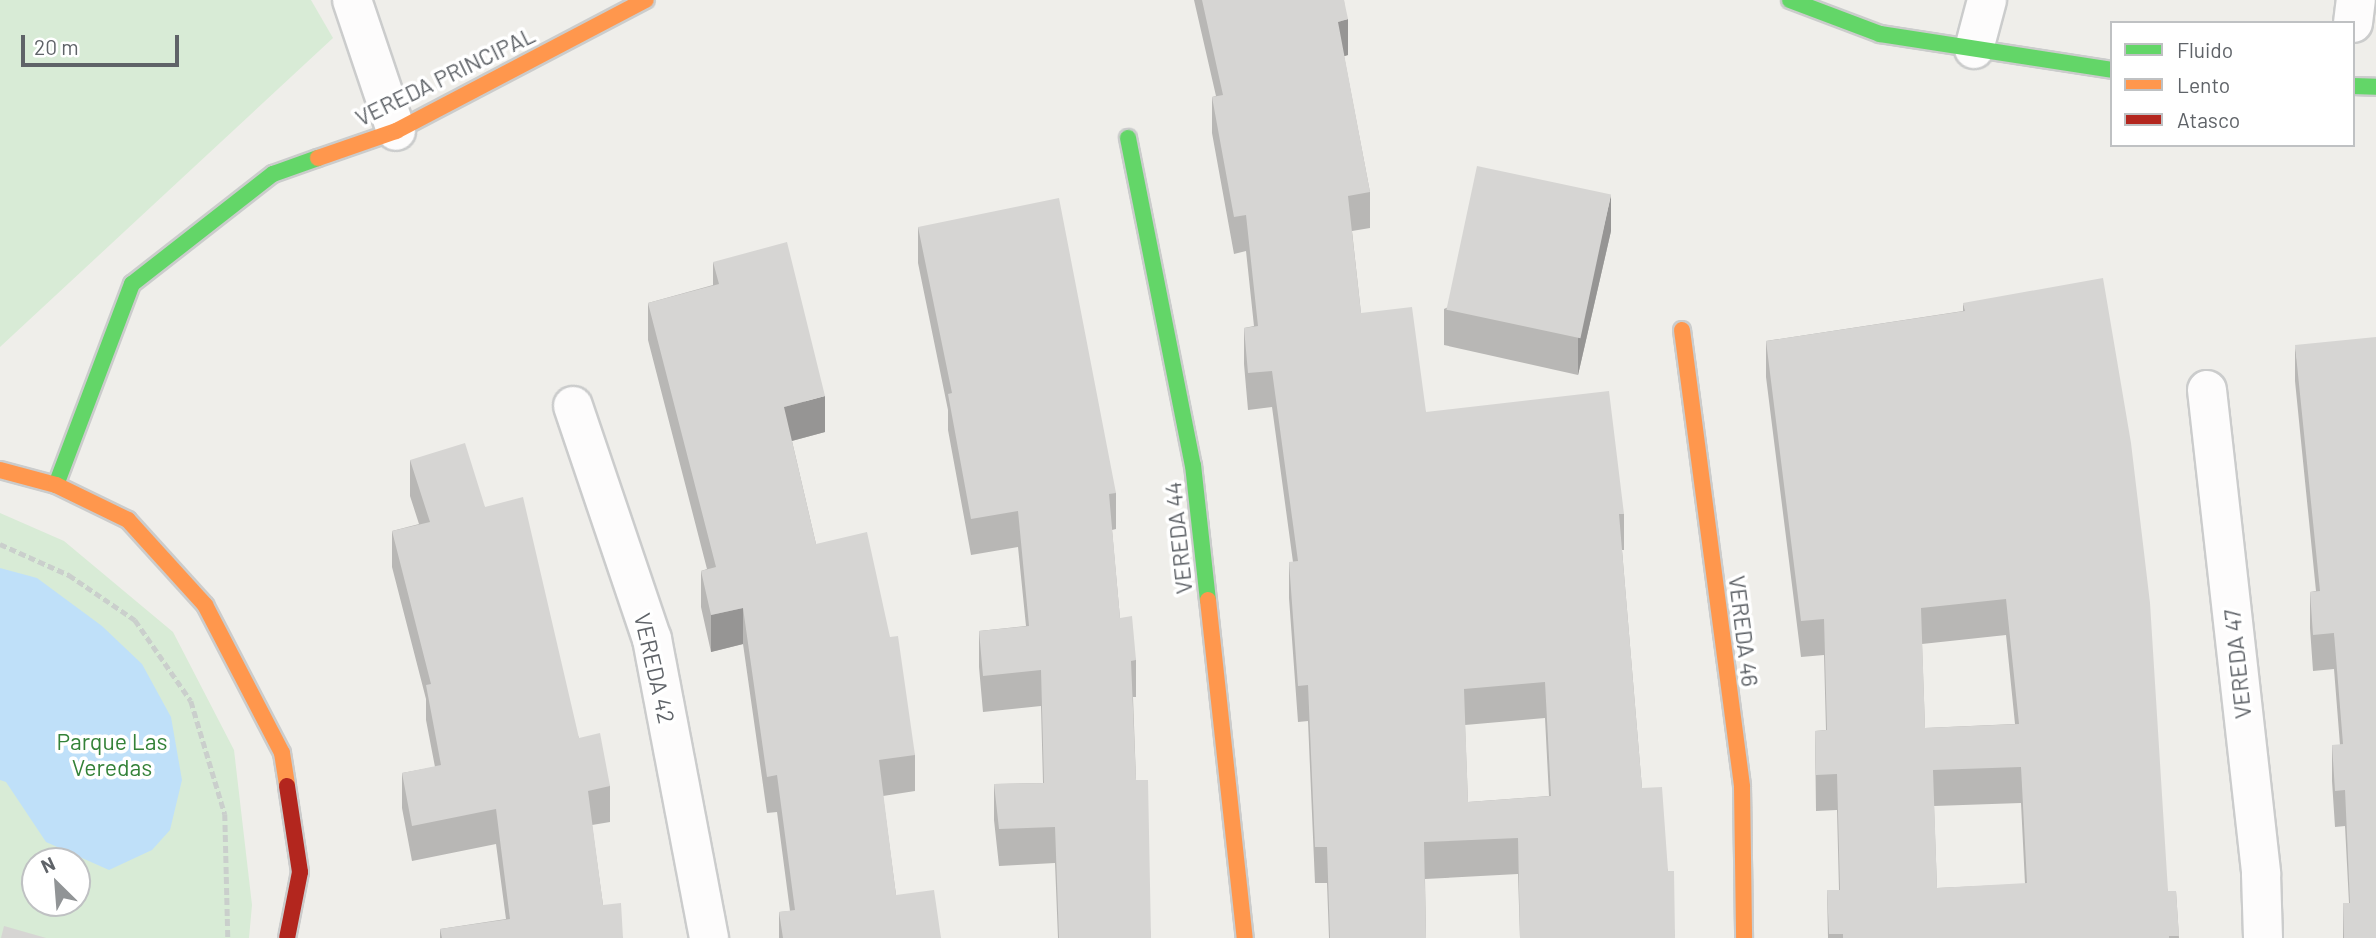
<!DOCTYPE html>
<html>
<head>
<meta charset="utf-8">
<style>
  body { margin:0 }
  #map { position:relative; width:2376px; height:938px; overflow:hidden; background:#efeeea; font-family:Barlow,sans-serif }
  div>[style] { position:absolute }
  [style*='--x'] { left:calc(var(--x)*1px); top:calc(var(--y)*1px); width:calc(var(--w)*1px); rotate:calc(var(--a)*1deg) }
  .green>* { inset:0; background:#d8ebd6 }
  .water>* { inset:0; background:#bfe0f9 }
  .path>* { height:4.5px; margin-top:-2.25px; transform-origin:0; background:repeating-linear-gradient(90deg,#cacfcc 0 7px,transparent 0 10.5px) }
  .roads { filter:drop-shadow(2px 0 #cbcccc) drop-shadow(-2px 0 #cbcccc) drop-shadow(0 2px #cbcccc) drop-shadow(0 -2px #cbcccc) }
  .street>* { height:38px; margin:-19px; padding:0 19px; transform-origin:19px; border-radius:19px; background:#fdfcfc }
  .fast>* { height:16px; margin:-8px; padding:0 8px; transform-origin:8px; border-radius:8px; background:#63d668 }
  .slow>* { height:16px; margin:-8px; padding:0 8px; transform-origin:8px; border-radius:8px; background:#ff974d }
  .jam>* { height:16px; margin:-8px; padding:0 8px; transform-origin:8px; border-radius:8px; background:#b3261e }
  .wall>* { inset:0; background:#b8b7b5 }
  .shaded-wall>* { inset:0; background:#969594 }
  .building>* { inset:0; background:#d6d5d3; transform-origin:0 0 }
  span { translate:-50% -50%; white-space:nowrap; text-align:center; line-height:1.15; -webkit-text-stroke:7px #fff; paint-order:stroke }
  .street-label { font-size:23px; color:#5f6368 }
  .park-label { font-size:23px; color:#348238 }
  .legend { position:absolute; left:2110px; top:21px; width:245px; height:126px; box-sizing:border-box; background:#fff; border:2px solid #bfc1c3; margin:0; padding:9px 12px; list-style:none; font-size:21px; color:#5f6368 }
  .legend li { display:flex; align-items:center; gap:14px; height:35px }
  .legend b { width:35px; border:2px solid #bfc1c3 }
  .north { position:absolute; left:21px; top:847px; width:70px; height:70px; box-sizing:border-box; background:#fff; border:2px solid #bfc1c3; border-radius:50%; rotate:335deg; font-size:19px; font-weight:700; line-height:28px; text-align:center; color:#5f6368 }
  .north::after { content:''; display:block; margin:auto; width:24px; height:32px; background:#919496; clip-path:polygon(50% 0,100% 100%,50% 72%,0 100%) }
  .scale { position:absolute; left:21px; top:35px; width:158px; height:32px; box-sizing:border-box; border:4px solid #5f6368; border-top:0; padding-left:9px; font-size:21px; line-height:24px; white-space:nowrap; color:#5f6368; -webkit-text-stroke:5px #fff; paint-order:stroke }
</style>
</head>
<body>
<div id="map">
  <div class="green">
    <i style="clip-path:polygon(0 0,311px 0,333px 38px,0 347px)"></i>
    <i style="clip-path:polygon(evenodd,0 513px,64px 541px,173px 632px,234px 750px,252px 905px,249px 938px,0 938px,0 513px,35px 861px,77px 861px,77px 903px,35px 903px,35px 861px)"></i>
  </div>
  <div class="water">
    <i style="clip-path:polygon(0 568px,37px 578px,102px 626px,142px 664px,171px 717px,182px 780px,170px 830px,152px 850px,109px 870px,46px 842px,6px 782px,0 780px)"></i>
  </div>
  <div class="path">
    <i style="--x:0;--y:544;--w:76;--a:24.2"></i>
    <i style="--x:69;--y:575;--w:80;--a:34.3"></i>
    <i style="--x:135;--y:620;--w:98;--a:55.3"></i>
    <i style="--x:191;--y:701;--w:118;--a:73.3"></i>
    <i style="--x:225;--y:814;--w:124;--a:88.6"></i>
  </div>
  <div class="roads">
    <div class="street">
      <i style="--x:352;--y:0;--w:138;--a:71.4"></i>
      <i style="--x:2353;--y:23;--w:23;--a:-83"></i>
      <i style="--x:1974;--y:49;--w:51;--a:-75.1"></i>
      <i style="--x:2207;--y:390;--w:487;--a:83.6"></i>
      <i style="--x:2261;--y:874;--w:64;--a:88.2"></i>
      <i style="--x:573;--y:406;--w:246;--a:71.3"></i>
      <i style="--x:652;--y:639;--w:304;--a:79.2"></i>
    </div>
    <div class="fast">
      <i style="--x:1790;--y:0;--w:96;--a:20.7"></i>
      <i style="--x:1880;--y:34;--w:235;--a:8.8"></i>
      <i style="--x:2353;--y:86;--w:23;--a:2"></i>
      <i style="--x:1128;--y:138;--w:333;--a:78.8"></i>
      <i style="--x:1193;--y:465;--w:136;--a:83.7"></i>
      <i style="--x:56;--y:485;--w:215;--a:-69.3"></i>
      <i style="--x:132;--y:284;--w:179;--a:-38"></i>
      <i style="--x:273;--y:174;--w:48;--a:-19.6"></i>
    </div>
    <div class="slow">
      <i style="--x:318;--y:158;--w:83;--a:-19.1"></i>
      <i style="--x:396;--y:131;--w:282;--a:-27.7"></i>
      <i style="--x:1682;--y:330;--w:461;--a:82.5"></i>
      <i style="--x:1742;--y:787;--w:151;--a:89.2"></i>
      <i style="--x:0;--y:470;--w:58;--a:15"></i>
      <i style="--x:56;--y:485;--w:80;--a:25.9"></i>
      <i style="--x:128;--y:520;--w:115;--a:47.8"></i>
      <i style="--x:205;--y:605;--w:167;--a:62.5"></i>
      <i style="--x:282;--y:753;--w:33;--a:81"></i>
      <i style="--x:1208;--y:600;--w:340;--a:83.8"></i>
    </div>
    <div class="jam">
      <i style="--x:287;--y:786;--w:87;--a:81.4"></i>
      <i style="--x:300;--y:872;--w:67;--a:101.1"></i>
    </div>
  </div>
  <div class="wall">
    <i style="clip-path:polygon(evenodd,1194px 0,1344px 0,1348px 55px,1344px 56px,1370px 192px,1370px 228px,1352px 231px,1361px 313px,1426px 412px,1624px 514px,1624px 550px,1622px 550px,1642px 788px,1668px 871px,1675px 938px,1520px 938px,1518px 874px,1425px 879px,1426px 938px,1329px 938px,1327px 883px,1315px 883px,1308px 721px,1298px 722px,1289px 598px,1289px 562px,1293px 562px,1272px 407px,1248px 410px,1244px 364px,1244px 328px,1254px 326px,1246px 251px,1234px 254px,1212px 133px,1212px 97px,1216px 96px,1194px 0,1545px 718px,1549px 796px,1468px 802px,1465px 725px,1545px 718px)"></i>
    <i style="clip-path:polygon(918px 227px,1116px 493px,1116px 529px,1112px 530px,1120px 618px,1136px 660px,1136px 697px,1133px 697px,1136px 780px,1151px 938px,1058px 938px,1055px 863px,999px 866px,994px 820px,994px 784px,1043px 783px,1041px 706px,983px 712px,979px 667px,979px 631px,1026px 626px,1018px 547px,971px 555px,948px 430px,948px 410px,918px 263px)"></i>
    <i style="clip-path:polygon(1611px 231px,1578px 375px,1444px 345px,1444px 309px)"></i>
    <i style="clip-path:polygon(713px 262px,825px 432px,792px 441px,816px 544px,915px 755px,915px 791px,883px 796px,896px 895px,941px 938px,779px 938px,779px 912px,790px 911px,777px 812px,767px 813px,743px 644px,711px 652px,701px 607px,701px 571px,707px 569px,648px 340px,648px 303px,713px 285px)"></i>
    <i style="clip-path:polygon(evenodd,1963px 303px,2168px 891px,2176px 891px,2179px 938px,1828px 938px,1827px 890px,1839px 890px,1837px 810px,1816px 811px,1815px 731px,1826px 730px,1824px 655px,1801px 657px,1766px 377px,1766px 341px,1963px 311px,1963px 303px,2006px 635px,2015px 724px,1925px 728px,1922px 644px,2006px 635px,1963px 303px,2021px 803px,2025px 884px,1937px 888px,1934px 806px,2021px 803px)"></i>
    <i style="clip-path:polygon(2295px 345px,2376px 938px,2343px 938px,2343px 903px,2349px 903px,2345px 826px,2335px 827px,2332px 781px,2332px 745px,2340px 745px,2334px 669px,2313px 671px,2310px 628px,2310px 592px,2316px 591px,2295px 381px)"></i>
    <i style="clip-path:polygon(410px 460px,485px 507px,579px 738px,610px 786px,610px 822px,592px 825px,603px 905px,623px 938px,440px 938px,440px 929px,506px 919px,496px 844px,412px 861px,402px 808px,402px 773px,435px 767px,426px 720px,426px 699px,392px 567px,392px 531px,419px 524px,410px 496px)"></i>
  </div>
  <div class="shaded-wall">
    <i style="clip-path:polygon(1348px 19px,1348px 55px,1338px 58px,1338px 22px)"></i>
    <i style="clip-path:polygon(1611px 195px,1611px 231px,1578px 375px,1578px 339px)"></i>
    <i style="clip-path:polygon(825px 396px,825px 432px,784px 443px,784px 407px)"></i>
    <i style="clip-path:polygon(743px 608px,743px 644px,711px 652px,711px 615px)"></i>
  </div>
  <div class="building">
    <i style="clip-path:polygon(evenodd,1202px 0,1344px 0,1348px 19px,1338px 22px,1370px 192px,1348px 196px,1361px 313px,1412px 307px,1426px 412px,1609px 391px,1624px 514px,1619px 514px,1642px 788px,1662px 787px,1668px 871px,1674px 871px,1675px 938px,1520px 938px,1518px 838px,1424px 842px,1426px 938px,1330px 938px,1327px 847px,1315px 847px,1308px 685px,1298px 686px,1289px 562px,1298px 561px,1272px 371px,1248px 373px,1244px 328px,1258px 326px,1246px 215px,1234px 217px,1212px 97px,1223px 95px,1202px 0,1545px 682px,1551px 796px,1468px 802px,1464px 689px,1545px 682px)"></i>
    <i style="left:1477px;top:166px;width:137px;height:147px;rotate:12deg"></i>
    <i style="clip-path:polygon(1059px 198px,1116px 493px,1109px 494px,1120px 618px,1132px 616px,1136px 660px,1131px 661px,1136px 780px,1148px 780px,1151px 938px,1059px 938px,1055px 827px,999px 829px,994px 784px,1044px 783px,1041px 670px,983px 676px,979px 631px,1029px 626px,1018px 511px,971px 519px,948px 394px,952px 393px,918px 227px)"></i>
    <i style="clip-path:polygon(787px 242px,825px 396px,784px 407px,816px 544px,867px 532px,890px 637px,898px 636px,915px 755px,879px 760px,896px 895px,934px 890px,941px 938px,783px 938px,779px 912px,795px 910px,777px 775px,767px 777px,743px 608px,711px 615px,701px 571px,716px 567px,648px 303px,719px 284px,713px 262px)"></i>
    <i style="clip-path:polygon(evenodd,2103px 278px,2131px 443px,2150px 603px,2168px 891px,2176px 891px,2179px 936px,2169px 936px,2169px 938px,1843px 938px,1843px 934px,1829px 934px,1827px 890px,1840px 890px,1837px 774px,1816px 775px,1815px 731px,1827px 730px,1824px 619px,1801px 621px,1766px 341px,1965px 311px,1963px 303px,2103px 278px,2006px 599px,2019px 724px,1925px 728px,1921px 608px,2006px 599px,2103px 278px,2021px 767px,2027px 883px,1937px 888px,1933px 770px,2021px 767px)"></i>
    <i style="clip-path:polygon(2376px 337px,2376px 938px,2344px 938px,2343px 903px,2350px 903px,2345px 790px,2335px 791px,2332px 745px,2343px 744px,2334px 633px,2313px 635px,2310px 592px,2320px 591px,2295px 345px)"></i>
    <i style="clip-path:polygon(465px 443px,485px 507px,523px 497px,579px 738px,600px 733px,610px 786px,588px 791px,603px 905px,621px 903px,623px 938px,442px 938px,440px 929px,510px 919px,496px 809px,412px 826px,402px 773px,441px 765px,426px 685px,431px 684px,392px 531px,430px 522px,410px 460px)"></i>
    <i style="clip-path:polygon(4px 926px,46px 938px,1px 938px)"></i>
  </div>
  <div class="street-label">
    <span style="left:445px;top:76px;rotate:-26deg">VEREDA PRINCIPAL</span>
    <span style="left:1178px;top:538px;rotate:-96deg">VEREDA 44</span>
    <span style="left:1744px;top:631px;rotate:83deg">VEREDA 46</span>
    <span style="left:2237px;top:664px;rotate:-96deg">VEREDA 47</span>
    <span style="left:655px;top:668px;rotate:77deg">VEREDA 42</span>
  </div>
  <div class="park-label">
    <span style="left:112px;top:754px">Parque Las<br>Veredas</span>
  </div>
  <ul class="legend">
  <li><b style="height:9px;background:#63d668"></b>Fluido</li>
  <li><b style="height:9px;background:#ff974d"></b>Lento</li>
  <li><b style="height:9px;background:#b3261e"></b>Atasco</li>
  </ul>
  <div class="north">N</div>
  <div class="scale">20 m</div>
</div>
</body>
</html>
